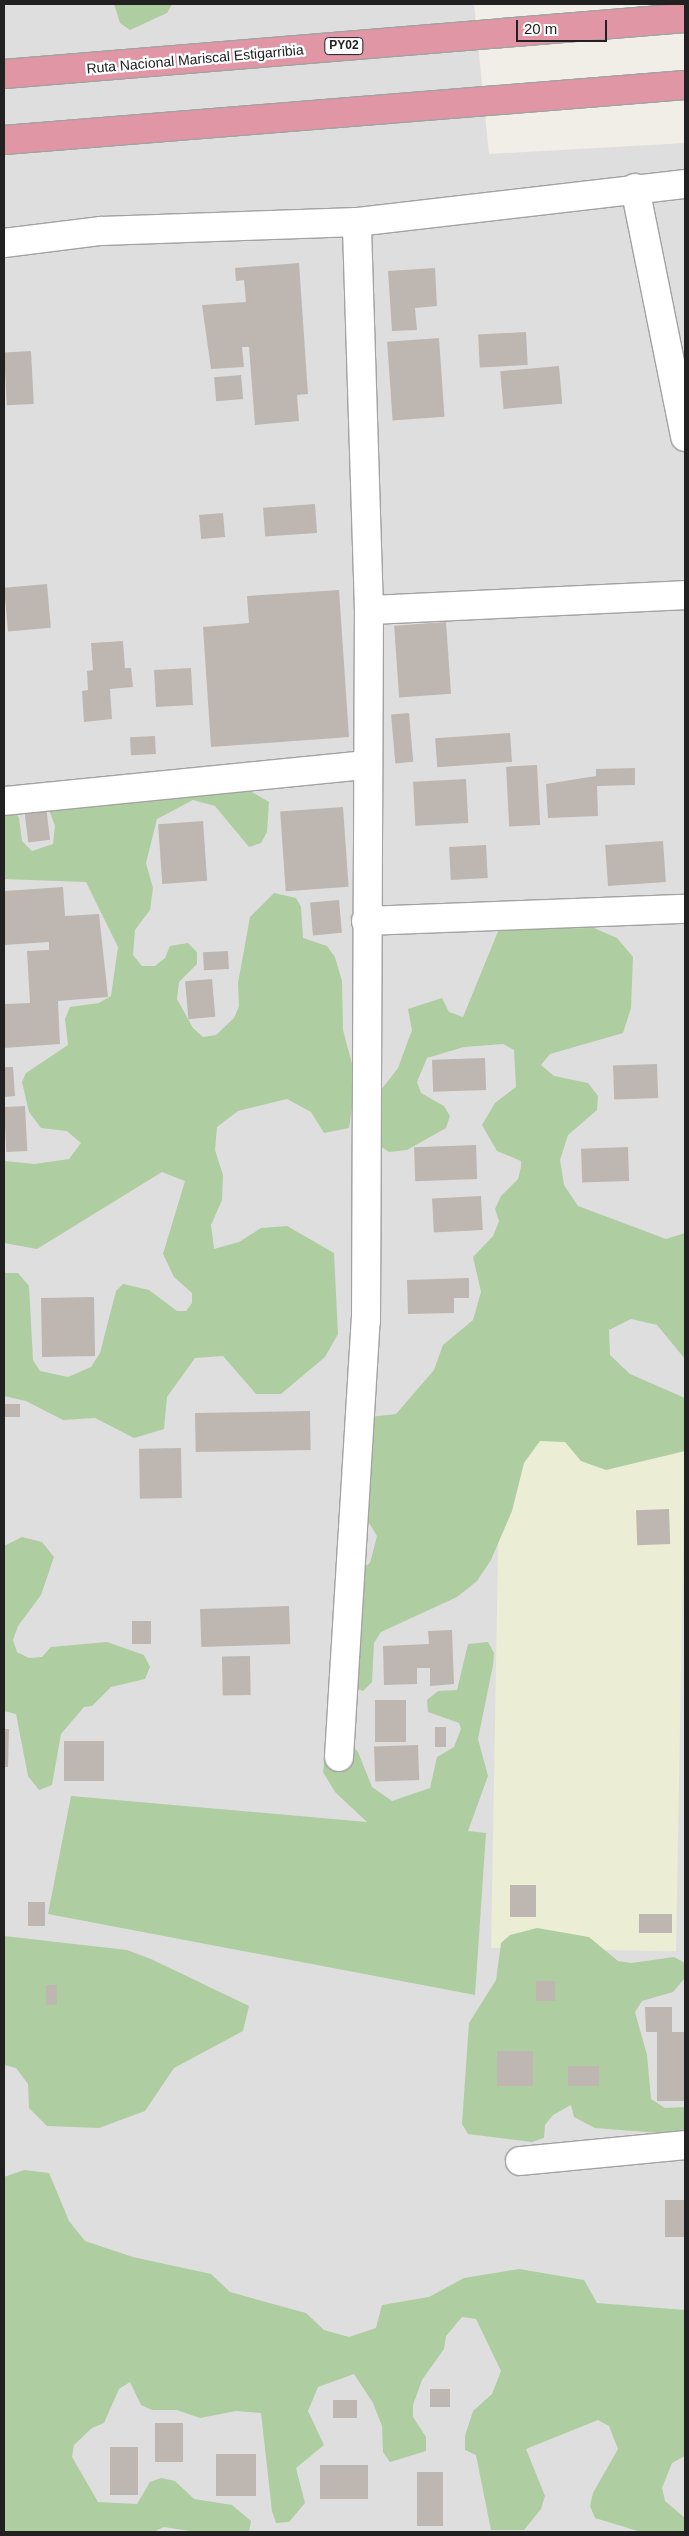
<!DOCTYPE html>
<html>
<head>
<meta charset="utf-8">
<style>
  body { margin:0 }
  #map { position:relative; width:689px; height:2536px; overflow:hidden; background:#f1eee8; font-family:Arial,sans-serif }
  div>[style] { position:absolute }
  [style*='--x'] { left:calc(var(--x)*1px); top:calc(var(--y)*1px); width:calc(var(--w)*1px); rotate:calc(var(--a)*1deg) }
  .residential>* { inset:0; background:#dfdede }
  .farmland>* { inset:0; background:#ecedd5; transform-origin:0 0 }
  .forest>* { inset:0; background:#aecda0 }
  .building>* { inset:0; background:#beb7b1; transform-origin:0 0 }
  .roads { filter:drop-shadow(1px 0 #a2a2a2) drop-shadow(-1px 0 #a2a2a2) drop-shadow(0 1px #a2a2a2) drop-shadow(0 -1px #a2a2a2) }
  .street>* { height:28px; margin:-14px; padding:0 14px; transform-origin:14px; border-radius:14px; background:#fff }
  .highway>* { height:28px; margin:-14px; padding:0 14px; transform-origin:14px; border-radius:14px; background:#e196a6 }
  span { translate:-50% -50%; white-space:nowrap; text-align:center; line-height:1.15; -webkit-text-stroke:4.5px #fff; paint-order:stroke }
  .shield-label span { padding:1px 4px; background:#fff; border:1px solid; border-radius:4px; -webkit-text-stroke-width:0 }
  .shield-label { font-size:12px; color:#212121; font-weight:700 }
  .street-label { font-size:14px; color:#212121 }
  .frame { position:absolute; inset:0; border:5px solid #212121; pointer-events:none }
  .scale { position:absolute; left:516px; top:20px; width:91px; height:22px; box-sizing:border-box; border:2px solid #212121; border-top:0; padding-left:6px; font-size:15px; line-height:18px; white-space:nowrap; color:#212121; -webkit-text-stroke:4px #fff; paint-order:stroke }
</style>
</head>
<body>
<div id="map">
  <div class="residential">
    <i style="clip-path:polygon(4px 4px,474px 4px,489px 154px,685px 143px,685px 2532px,4px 2532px)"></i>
  </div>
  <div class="farmland">
    <i style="left:500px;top:1437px;width:185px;height:511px;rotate:1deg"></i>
  </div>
  <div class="forest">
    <i style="clip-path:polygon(114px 4px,172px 4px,167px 13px,130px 30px,120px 23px)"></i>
    <i style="clip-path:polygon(154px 771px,193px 783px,243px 787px,269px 802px,267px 832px,261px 843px,249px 847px,215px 806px,193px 800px,157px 819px,146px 863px,153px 888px,150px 910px,135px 930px,133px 955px,142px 966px,155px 966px,165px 958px,170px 946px,188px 943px,197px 952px,197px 964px,179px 982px,177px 999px,193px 1028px,203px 1037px,216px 1035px,234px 1018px,239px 1006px,238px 983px,250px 917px,274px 893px,296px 898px,301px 907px,303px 938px,327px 946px,335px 957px,342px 981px,343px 1030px,356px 1079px,349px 1128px,324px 1133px,311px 1112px,287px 1099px,238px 1111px,217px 1127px,215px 1150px,223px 1175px,222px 1200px,211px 1225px,214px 1249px,239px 1242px,261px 1228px,287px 1226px,334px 1253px,338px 1334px,325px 1357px,281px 1394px,256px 1394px,223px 1356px,195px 1358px,167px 1397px,164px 1429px,134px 1438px,95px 1418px,63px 1420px,26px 1401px,4px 1396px,4px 1273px,18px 1273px,29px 1286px,33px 1360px,40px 1371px,68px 1377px,91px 1367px,100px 1353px,116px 1291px,123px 1284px,149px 1290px,177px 1311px,186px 1311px,192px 1303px,192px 1293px,174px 1277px,163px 1254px,185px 1181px,162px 1172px,37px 1249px,4px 1243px,4px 1161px,35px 1164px,69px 1159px,81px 1143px,67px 1131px,41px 1128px,29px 1112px,22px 1082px,26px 1073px,68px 1045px,65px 1019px,70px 1007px,99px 1003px,111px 996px,118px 947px,86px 882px,4px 879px,4px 789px,19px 818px,22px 841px,32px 851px,53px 844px,55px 826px,44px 796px,131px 781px,141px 772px)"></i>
    <i style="clip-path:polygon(594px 928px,617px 938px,633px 957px,631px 1008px,623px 1033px,550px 1054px,541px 1065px,554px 1076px,588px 1083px,598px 1096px,597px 1110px,568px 1135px,560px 1160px,564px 1185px,578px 1206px,666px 1239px,685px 1233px,685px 1359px,657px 1325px,631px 1319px,609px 1330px,610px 1355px,630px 1374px,685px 1398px,685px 1451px,606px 1470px,581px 1461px,565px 1442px,540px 1441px,524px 1463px,512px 1511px,491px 1560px,477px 1581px,457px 1597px,381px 1632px,374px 1643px,372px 1682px,363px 1691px,350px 1686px,333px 1652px,332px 1638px,340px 1584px,370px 1563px,377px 1536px,363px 1513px,370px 1417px,396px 1414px,434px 1370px,443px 1345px,473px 1320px,481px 1292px,473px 1257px,493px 1236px,499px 1221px,495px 1209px,501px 1196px,518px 1179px,521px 1167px,521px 1161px,497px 1151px,482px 1125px,495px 1103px,516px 1087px,514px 1050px,503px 1044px,464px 1047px,427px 1058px,417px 1082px,421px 1093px,444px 1106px,450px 1116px,446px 1128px,407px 1150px,389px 1152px,380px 1146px,374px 1099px,398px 1068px,412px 1030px,408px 1009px,442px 998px,449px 1012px,463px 1017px,499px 929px)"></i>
    <i style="clip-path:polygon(22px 1537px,42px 1542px,54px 1557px,41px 1595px,18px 1626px,13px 1640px,17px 1652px,29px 1658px,42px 1657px,51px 1647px,107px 1642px,144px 1655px,150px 1667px,145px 1679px,111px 1687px,92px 1706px,84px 1707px,61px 1734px,52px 1785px,39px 1790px,28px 1776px,16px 1714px,4px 1711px,4px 1546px)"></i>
    <i style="clip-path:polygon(488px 1642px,494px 1653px,493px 1665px,478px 1739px,488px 1776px,468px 1831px,486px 1833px,475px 1995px,48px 1914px,71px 1796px,367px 1822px,335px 1792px,323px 1772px,326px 1747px,349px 1742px,358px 1752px,372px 1787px,392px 1801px,430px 1788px,437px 1757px,454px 1747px,461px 1729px,459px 1723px,428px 1712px,427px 1700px,438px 1691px,457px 1690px,468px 1644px)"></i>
    <i style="clip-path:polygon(537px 1928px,589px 1937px,618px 1961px,631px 1963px,674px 1957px,685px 1963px,685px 1978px,673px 1992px,642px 2001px,635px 2012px,647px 2055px,651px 2099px,665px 2108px,685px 2107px,685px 2135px,595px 2128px,574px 2117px,571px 2105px,553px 2115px,545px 2125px,544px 2138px,532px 2142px,468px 2134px,462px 2124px,469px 2023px,496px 1980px,501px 1943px,510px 1935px)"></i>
    <i style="clip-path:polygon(4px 1936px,127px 1950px,151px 1959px,249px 2006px,243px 2031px,174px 2068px,145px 2111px,99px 2128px,47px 2126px,29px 2108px,28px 2084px,16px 2068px,4px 2065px)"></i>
    <i style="clip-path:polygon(24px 2170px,49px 2173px,69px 2221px,85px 2241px,133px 2257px,211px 2274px,230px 2292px,306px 2313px,324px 2330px,349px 2337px,376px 2328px,382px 2305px,429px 2297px,464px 2278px,519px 2269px,584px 2280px,597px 2303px,685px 2310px,685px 2456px,672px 2463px,662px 2488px,665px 2501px,685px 2518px,685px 2532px,641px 2532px,595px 2518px,590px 2506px,593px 2493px,618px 2449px,609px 2426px,598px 2420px,526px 2449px,545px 2496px,541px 2509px,524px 2530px,491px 2530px,476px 2455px,465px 2450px,465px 2436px,473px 2411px,492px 2394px,501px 2371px,476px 2319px,462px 2317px,446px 2336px,444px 2349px,422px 2380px,413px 2405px,413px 2417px,426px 2437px,426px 2451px,390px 2462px,383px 2452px,382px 2426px,373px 2403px,354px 2374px,318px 2387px,308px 2411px,324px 2445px,296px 2468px,305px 2503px,289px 2522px,276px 2523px,272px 2511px,261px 2413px,236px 2411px,200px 2418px,177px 2410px,152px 2410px,141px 2405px,130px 2382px,119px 2389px,104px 2423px,92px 2428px,74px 2445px,72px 2457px,98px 2502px,137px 2504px,150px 2482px,161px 2478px,175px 2481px,194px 2499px,232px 2505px,251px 2521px,249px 2532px,196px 2532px,164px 2527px,153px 2532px,4px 2532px,4px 2177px)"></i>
  </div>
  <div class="building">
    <i style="clip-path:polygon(299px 263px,308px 394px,297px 395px,299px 421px,255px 425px,249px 347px,242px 347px,244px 367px,211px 369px,202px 305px,246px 302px,244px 280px,236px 281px,235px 268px)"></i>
    <i style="clip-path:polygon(435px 268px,437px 306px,415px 308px,417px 330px,392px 331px,388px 271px)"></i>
    <i style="left:526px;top:332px;width:33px;height:48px;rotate:87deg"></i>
    <i style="left:439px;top:338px;width:79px;height:52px;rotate:86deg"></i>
    <i style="left:31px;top:351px;width:53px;height:27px;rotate:87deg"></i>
    <i style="left:559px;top:366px;width:38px;height:59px;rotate:85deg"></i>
    <i style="left:241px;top:375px;width:24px;height:27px;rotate:85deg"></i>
    <i style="left:315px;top:504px;width:29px;height:52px;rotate:86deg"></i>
    <i style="left:223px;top:513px;width:24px;height:24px;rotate:85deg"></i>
    <i style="left:47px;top:584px;width:44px;height:43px;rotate:85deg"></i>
    <i style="clip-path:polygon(339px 590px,349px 737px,211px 747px,203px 627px,249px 623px,247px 596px)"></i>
    <i style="left:446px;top:622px;width:72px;height:52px;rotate:86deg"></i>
    <i style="clip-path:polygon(123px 641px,125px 668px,131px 668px,133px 687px,110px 689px,112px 719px,84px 722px,82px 691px,88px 690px,87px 671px,93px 670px,91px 643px)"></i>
    <i style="left:191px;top:668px;width:37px;height:37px;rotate:87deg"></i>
    <i style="left:409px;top:713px;width:49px;height:18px;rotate:85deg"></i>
    <i style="left:510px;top:733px;width:29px;height:75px;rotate:86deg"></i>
    <i style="left:155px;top:736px;width:18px;height:25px;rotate:87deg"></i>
    <i style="left:537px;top:765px;width:60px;height:31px;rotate:87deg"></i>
    <i style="clip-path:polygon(635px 768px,635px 785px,597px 786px,598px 816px,548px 818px,546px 784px,596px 776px,596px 769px)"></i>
    <i style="left:466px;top:779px;width:44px;height:53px;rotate:87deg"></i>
    <i style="left:46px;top:806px;width:34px;height:22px;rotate:83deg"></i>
    <i style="left:343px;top:807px;width:80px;height:63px;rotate:86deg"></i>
    <i style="left:203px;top:821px;width:60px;height:45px;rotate:86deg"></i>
    <i style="left:663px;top:841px;width:41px;height:58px;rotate:86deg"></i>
    <i style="left:486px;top:845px;width:33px;height:37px;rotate:87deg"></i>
    <i style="clip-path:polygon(63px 887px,65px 916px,99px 914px,108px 997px,58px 1001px,60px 1044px,4px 1048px,4px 1004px,30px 1003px,27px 951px,49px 950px,49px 942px,4px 945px,5px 891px)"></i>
    <i style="left:339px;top:900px;width:33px;height:29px;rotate:85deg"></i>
    <i style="left:228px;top:951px;width:18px;height:25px;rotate:87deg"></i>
    <i style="left:212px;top:979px;width:38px;height:27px;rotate:85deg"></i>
    <i style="left:485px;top:1058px;width:32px;height:53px;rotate:88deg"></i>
    <i style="left:657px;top:1064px;width:34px;height:44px;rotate:88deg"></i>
    <i style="clip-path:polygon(4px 1067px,13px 1067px,15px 1096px,4px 1097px)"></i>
    <i style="left:25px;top:1106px;width:45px;height:21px;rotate:87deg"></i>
    <i style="left:476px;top:1145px;width:34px;height:62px;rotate:88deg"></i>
    <i style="left:628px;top:1147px;width:34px;height:47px;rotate:88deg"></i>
    <i style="left:481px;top:1196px;width:34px;height:49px;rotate:87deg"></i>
    <i style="clip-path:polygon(469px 1278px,469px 1298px,454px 1298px,454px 1313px,408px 1314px,407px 1280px)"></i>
    <i style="left:94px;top:1297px;width:59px;height:53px;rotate:89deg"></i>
    <i style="left:20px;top:1404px;width:13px;height:16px;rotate:90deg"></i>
    <i style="left:310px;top:1411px;width:39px;height:115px;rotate:89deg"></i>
    <i style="left:181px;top:1448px;width:50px;height:42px;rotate:89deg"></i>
    <i style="left:669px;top:1509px;width:35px;height:33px;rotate:88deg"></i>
    <i style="left:289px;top:1606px;width:38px;height:89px;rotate:88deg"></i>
    <i style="left:132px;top:1621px;width:19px;height:23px"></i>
    <i style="clip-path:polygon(452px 1630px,454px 1684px,430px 1686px,430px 1668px,417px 1668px,417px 1684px,384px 1685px,383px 1646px,429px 1644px,428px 1631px)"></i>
    <i style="left:250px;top:1656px;width:39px;height:28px;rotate:89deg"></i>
    <i style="left:375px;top:1700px;width:31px;height:42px"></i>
    <i style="left:435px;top:1727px;width:11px;height:20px"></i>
    <i style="clip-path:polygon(4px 1729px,9px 1729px,8px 1767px,4px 1767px)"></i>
    <i style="left:64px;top:1741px;width:40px;height:40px"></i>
    <i style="left:418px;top:1745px;width:35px;height:44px;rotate:88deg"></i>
    <i style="left:510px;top:1885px;width:26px;height:32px"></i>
    <i style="left:28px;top:1902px;width:17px;height:24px"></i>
    <i style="left:672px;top:1914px;width:19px;height:33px;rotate:90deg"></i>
    <i style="left:536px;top:1981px;width:19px;height:20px"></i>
    <i style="left:46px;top:1985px;width:11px;height:20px"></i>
    <i style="clip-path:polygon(645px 2007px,672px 2007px,672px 2032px,685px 2032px,685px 2101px,657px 2101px,657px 2032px,646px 2032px)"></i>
    <i style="left:497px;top:2051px;width:36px;height:35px"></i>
    <i style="left:568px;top:2066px;width:31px;height:20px"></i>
    <i style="left:665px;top:2200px;width:20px;height:37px"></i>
    <i style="left:430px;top:2389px;width:20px;height:18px"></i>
    <i style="left:333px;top:2400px;width:24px;height:18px"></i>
    <i style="left:183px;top:2423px;width:39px;height:28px;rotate:90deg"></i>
    <i style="left:110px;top:2447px;width:28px;height:48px"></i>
    <i style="left:256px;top:2454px;width:42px;height:40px;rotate:90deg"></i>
    <i style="left:368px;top:2465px;width:34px;height:48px;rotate:90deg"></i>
    <i style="left:443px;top:2472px;width:54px;height:26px;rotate:90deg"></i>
  </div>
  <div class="roads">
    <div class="street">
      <i style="--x:635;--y:188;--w:254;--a:78.6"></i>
      <i style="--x:4;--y:243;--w:98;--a:-7.1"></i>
      <i style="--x:101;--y:231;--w:256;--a:-2"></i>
      <i style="--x:357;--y:222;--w:330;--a:-6.6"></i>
      <i style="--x:369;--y:610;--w:316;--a:-2.7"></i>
      <i style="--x:4;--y:801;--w:363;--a:-5.7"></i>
      <i style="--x:366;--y:921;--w:319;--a:-2.2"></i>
      <i style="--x:339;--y:1757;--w:437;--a:-86.5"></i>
      <i style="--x:366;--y:1321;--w:711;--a:-89.76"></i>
      <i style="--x:369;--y:610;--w:388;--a:-91.8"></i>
      <i style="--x:520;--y:2161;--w:166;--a:-5.5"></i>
    </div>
    <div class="highway">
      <i style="--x:4;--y:74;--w:683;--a:-4.7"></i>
      <i style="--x:4;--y:140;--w:683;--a:-4.62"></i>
    </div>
  </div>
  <div class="shield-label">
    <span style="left:344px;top:46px">PY02</span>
  </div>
  <div class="street-label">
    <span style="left:195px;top:59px;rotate:-5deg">Ruta Nacional Mariscal Estigarribia</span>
  </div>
  <div class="frame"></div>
  <div class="scale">20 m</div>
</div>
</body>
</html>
